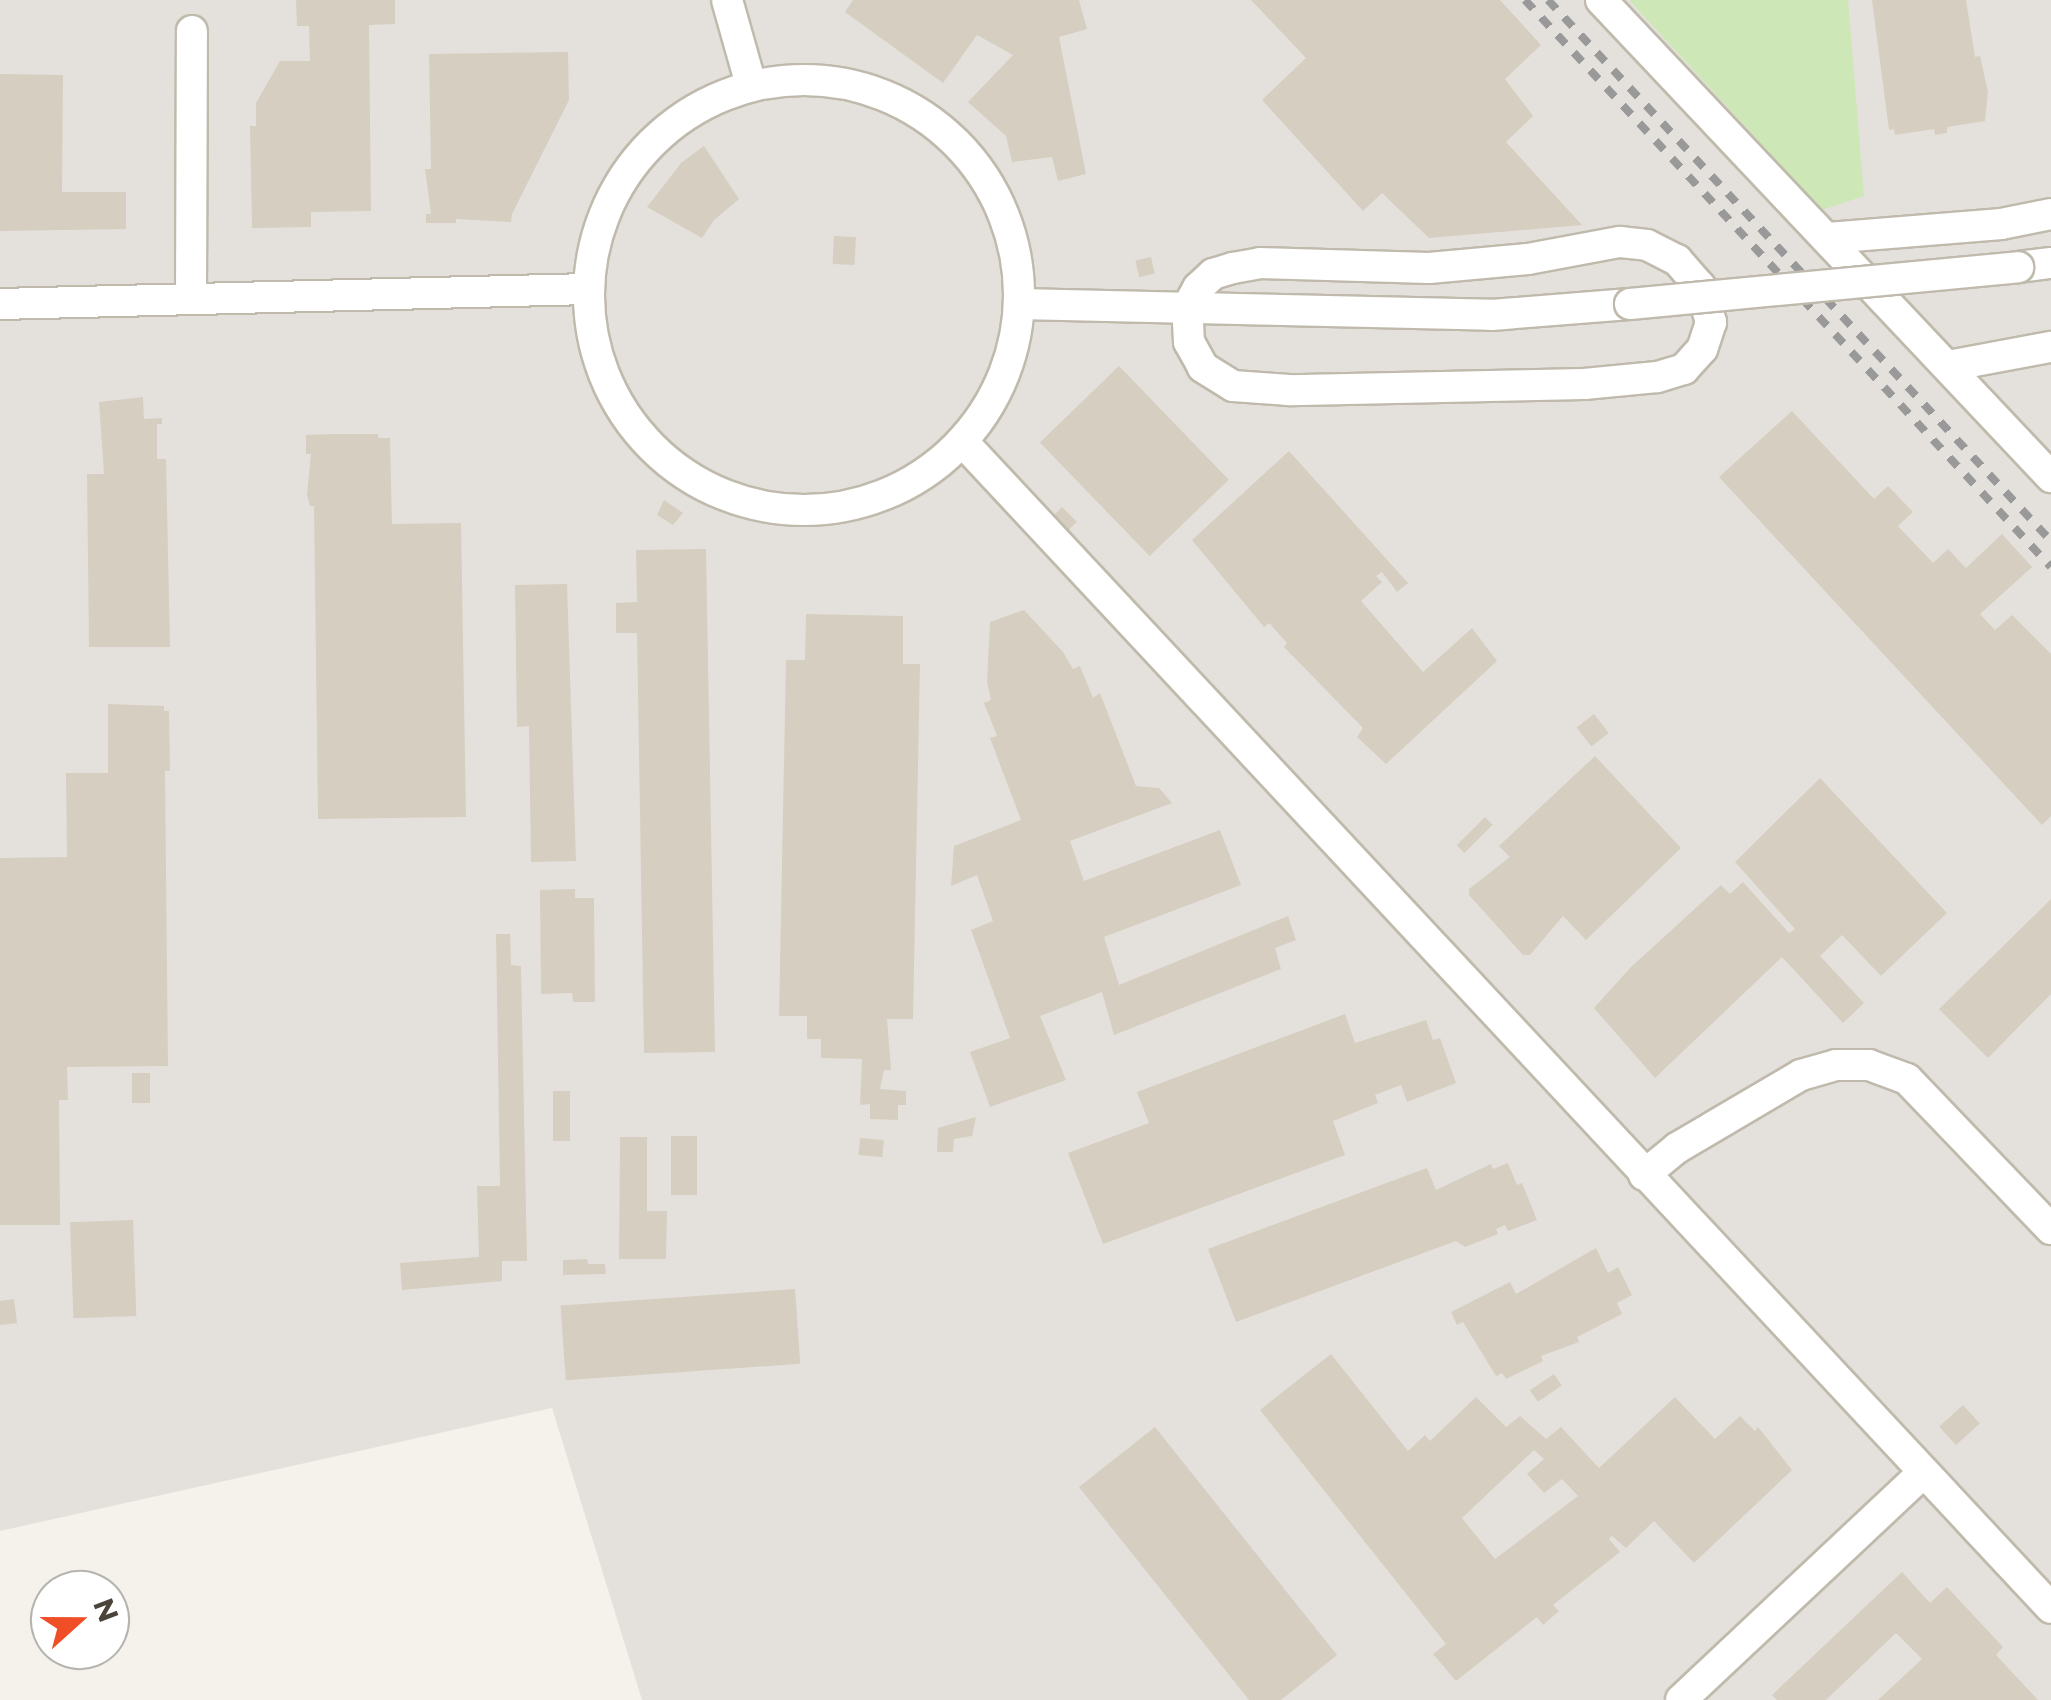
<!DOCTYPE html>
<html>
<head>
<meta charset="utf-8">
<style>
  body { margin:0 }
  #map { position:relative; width:2051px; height:1700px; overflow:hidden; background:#f5f2eb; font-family:Montserrat,sans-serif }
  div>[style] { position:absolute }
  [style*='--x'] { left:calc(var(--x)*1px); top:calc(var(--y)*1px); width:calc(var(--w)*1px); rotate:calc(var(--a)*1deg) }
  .industrial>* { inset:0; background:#e4e1dc }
  .green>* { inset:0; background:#cee7b6 }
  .building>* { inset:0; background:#d6cec0; transform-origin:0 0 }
  .roads { filter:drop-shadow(2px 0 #c0baad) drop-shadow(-2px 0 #c0baad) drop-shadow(0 2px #c0baad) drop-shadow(0 -2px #c0baad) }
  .minor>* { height:30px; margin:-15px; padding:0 15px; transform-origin:15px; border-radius:15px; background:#fff }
  .minor>.ring { margin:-15px; padding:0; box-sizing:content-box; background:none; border:30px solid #fff; border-radius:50% }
  .rail>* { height:8px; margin-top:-4px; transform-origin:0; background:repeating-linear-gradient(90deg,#999 0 12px,transparent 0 24px) }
  .bridges { filter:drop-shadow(2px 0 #c0baad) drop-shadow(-2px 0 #c0baad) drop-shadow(0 2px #c0baad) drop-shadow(0 -2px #c0baad) }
  .minor-bridge>* { height:30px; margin:-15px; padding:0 15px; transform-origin:15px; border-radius:15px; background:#fff }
  span { translate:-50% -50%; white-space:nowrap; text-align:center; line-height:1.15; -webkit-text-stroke:9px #fff; paint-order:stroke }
  .north { position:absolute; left:30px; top:1570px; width:100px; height:100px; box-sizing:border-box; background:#fff; border:2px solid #b6b4b0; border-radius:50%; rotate:69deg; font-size:28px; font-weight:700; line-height:40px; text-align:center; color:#494339 }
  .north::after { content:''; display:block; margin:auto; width:35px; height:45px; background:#f04e26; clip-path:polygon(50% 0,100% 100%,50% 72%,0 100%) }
</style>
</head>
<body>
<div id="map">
  <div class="industrial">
    <i style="clip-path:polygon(0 0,2051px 0,2051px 1700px,642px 1700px,552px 1408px,0 1531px)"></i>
  </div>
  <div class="green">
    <i style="clip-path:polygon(1629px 0,1848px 0,1864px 196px,1822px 210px)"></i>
  </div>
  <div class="building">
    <i style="clip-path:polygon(296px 0,395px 0,395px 24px,369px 25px,371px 211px,311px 212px,311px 227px,252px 228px,250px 126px,256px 126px,256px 103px,280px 61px,310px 61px,309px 26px,297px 26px)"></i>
    <i style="clip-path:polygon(853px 0,1079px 0,1087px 29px,1059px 37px,1086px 174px,1058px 181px,1052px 157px,1012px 162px,1006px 136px,968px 102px,1013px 55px,977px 35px,943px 83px,845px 12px)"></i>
    <i style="clip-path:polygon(1251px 0,1500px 0,1541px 45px,1505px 79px,1533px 116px,1506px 142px,1582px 225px,1429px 238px,1382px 193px,1363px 211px,1262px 100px,1306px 58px)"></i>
    <i style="clip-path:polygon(1872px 0,1966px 0,1975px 57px,1980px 56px,1988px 92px,1985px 121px,1947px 127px,1947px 133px,1935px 135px,1934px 129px,1895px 135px,1894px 129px,1889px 130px)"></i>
    <i style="clip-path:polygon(568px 52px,569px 100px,512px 214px,511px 222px,456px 219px,456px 223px,426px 223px,426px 214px,431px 214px,425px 169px,431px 169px,429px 54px)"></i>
    <i style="clip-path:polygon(0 74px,63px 75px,62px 192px,126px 192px,126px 229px,0 231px)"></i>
    <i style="clip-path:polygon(704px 146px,739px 199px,714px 220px,702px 238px,647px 207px,681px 163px)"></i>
    <i style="left:834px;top:236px;width:22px;height:28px;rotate:3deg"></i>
    <i style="left:1151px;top:257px;width:17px;height:16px;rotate:77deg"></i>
    <i style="left:1119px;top:366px;width:158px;height:110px;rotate:46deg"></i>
    <i style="clip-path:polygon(143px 397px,144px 419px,162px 418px,162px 424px,157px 424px,157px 459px,166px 459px,170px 647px,89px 647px,87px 474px,104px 474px,99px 402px)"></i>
    <i style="clip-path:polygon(1792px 411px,1874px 499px,1888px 486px,1913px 512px,1898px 526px,1933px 563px,1948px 549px,1966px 568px,2002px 534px,2032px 567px,1980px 614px,1995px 630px,2012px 615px,2051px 654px,2051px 816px,2042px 825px,1719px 477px)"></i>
    <i style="clip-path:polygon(334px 434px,378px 434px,378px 438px,390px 438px,392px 524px,461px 523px,466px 817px,318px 819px,314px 506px,310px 506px,307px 495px,311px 454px,306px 454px,306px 435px)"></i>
    <i style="clip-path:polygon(1289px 451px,1408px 583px,1397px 592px,1382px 572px,1376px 576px,1382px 582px,1361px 601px,1423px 672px,1472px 628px,1497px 661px,1386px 764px,1357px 737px,1363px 728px,1284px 647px,1287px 643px,1269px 623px,1264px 627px,1192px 540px)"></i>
    <i style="clip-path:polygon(664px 500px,683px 513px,673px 525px,657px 515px)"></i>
    <i style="left:1062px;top:507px;width:21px;height:15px;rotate:45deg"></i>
    <i style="clip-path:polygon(706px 549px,715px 1052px,644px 1053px,637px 633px,616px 633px,616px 603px,637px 602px,636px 550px)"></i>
    <i style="clip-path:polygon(567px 584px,576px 861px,531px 862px,529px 726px,517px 727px,515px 585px)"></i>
    <i style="clip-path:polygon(1024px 610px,1063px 652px,1073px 669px,1080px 666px,1093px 698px,1100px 693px,1136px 786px,1159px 788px,1172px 803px,1070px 841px,1084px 881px,1220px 830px,1241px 885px,1104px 937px,1119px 985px,1288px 916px,1296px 940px,1275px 948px,1281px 969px,1114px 1035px,1102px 992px,1040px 1016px,1066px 1080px,990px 1107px,970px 1052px,1010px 1038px,971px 930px,993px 921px,977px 875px,951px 886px,954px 846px,1021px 820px,990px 738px,997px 736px,984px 703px,991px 700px,987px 682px,990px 622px)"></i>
    <i style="clip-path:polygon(806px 614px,903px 616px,903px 664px,920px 664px,913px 1019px,887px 1019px,891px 1070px,884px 1070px,880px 1089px,906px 1091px,906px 1105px,898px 1105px,898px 1120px,870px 1119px,870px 1104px,860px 1105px,862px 1059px,821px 1058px,821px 1039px,807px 1039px,807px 1016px,779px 1016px,786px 660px,805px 660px)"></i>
    <i style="clip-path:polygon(108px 704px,164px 706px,164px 711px,169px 711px,170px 771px,165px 771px,168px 1066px,67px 1067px,68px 1100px,59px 1100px,60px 1225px,0 1225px,0 858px,67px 857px,66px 773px,108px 773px)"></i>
    <i style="left:1594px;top:714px;width:24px;height:22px;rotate:52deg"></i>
    <i style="clip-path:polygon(1595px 756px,1681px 848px,1586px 940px,1563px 916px,1530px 955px,1523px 955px,1469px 895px,1469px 889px,1510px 857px,1499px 846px)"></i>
    <i style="clip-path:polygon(1820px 778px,1947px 913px,1881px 976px,1842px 935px,1820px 956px,1864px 1003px,1843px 1023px,1782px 957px,1655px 1078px,1594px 1008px,1631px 967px,1721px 885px,1730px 894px,1743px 882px,1789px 933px,1795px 929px,1735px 862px)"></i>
    <i style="left:1485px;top:817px;width:11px;height:40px;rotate:45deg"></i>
    <i style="clip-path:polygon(575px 889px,575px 898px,594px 898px,595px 1002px,573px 1002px,572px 993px,541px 994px,540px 890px)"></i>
    <i style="clip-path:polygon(2051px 899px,2051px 994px,1988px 1058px,1939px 1009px)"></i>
    <i style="clip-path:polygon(496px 934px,510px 934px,511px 965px,521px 966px,527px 1261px,502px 1261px,502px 1281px,402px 1290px,400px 1263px,479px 1257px,477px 1186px,500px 1186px)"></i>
    <i style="clip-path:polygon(1345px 1014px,1355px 1043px,1426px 1020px,1433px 1040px,1440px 1038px,1456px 1083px,1407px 1102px,1401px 1085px,1375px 1095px,1378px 1103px,1333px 1121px,1345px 1155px,1103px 1244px,1068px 1153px,1149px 1123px,1137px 1092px)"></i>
    <i style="left:132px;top:1073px;width:18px;height:30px"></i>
    <i style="left:553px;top:1091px;width:17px;height:50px"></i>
    <i style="clip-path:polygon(976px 1117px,972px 1136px,954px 1139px,953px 1152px,937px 1152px,938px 1128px)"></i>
    <i style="left:671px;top:1136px;width:26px;height:59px"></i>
    <i style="clip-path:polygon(620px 1137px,647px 1137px,647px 1211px,667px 1211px,666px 1259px,619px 1259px)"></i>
    <i style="left:860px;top:1138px;width:24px;height:17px;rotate:5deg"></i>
    <i style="clip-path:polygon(1508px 1163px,1517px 1185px,1522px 1183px,1537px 1220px,1508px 1231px,1505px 1225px,1496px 1229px,1498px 1234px,1465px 1247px,1456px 1241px,1236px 1322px,1208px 1249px,1427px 1168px,1436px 1190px,1491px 1164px,1493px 1169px)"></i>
    <i style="left:133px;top:1220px;width:96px;height:63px;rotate:88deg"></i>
    <i style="clip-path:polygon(1596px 1248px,1608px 1273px,1618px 1267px,1632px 1295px,1617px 1303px,1622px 1314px,1577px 1337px,1579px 1342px,1541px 1356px,1543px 1361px,1535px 1365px,1506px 1379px,1502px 1373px,1496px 1376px,1463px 1322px,1457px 1325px,1451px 1312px,1510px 1282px,1516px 1294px)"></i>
    <i style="clip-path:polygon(587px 1259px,588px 1264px,605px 1264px,606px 1274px,563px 1275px,563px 1260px)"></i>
    <i style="left:795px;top:1289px;width:75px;height:235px;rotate:86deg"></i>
    <i style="clip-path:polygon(14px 1299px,17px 1323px,0 1325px,0 1301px)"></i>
    <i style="clip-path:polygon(evenodd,1331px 1354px,1408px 1451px,1425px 1435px,1430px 1441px,1476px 1397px,1506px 1427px,1520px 1416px,1546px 1439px,1561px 1427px,1599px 1468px,1675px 1397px,1715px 1439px,1740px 1416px,1755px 1431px,1758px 1427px,1792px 1470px,1694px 1563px,1654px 1521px,1626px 1548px,1612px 1536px,1609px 1539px,1620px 1552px,1553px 1605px,1559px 1611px,1543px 1625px,1537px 1617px,1456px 1681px,1433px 1654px,1446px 1644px,1260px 1410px,1331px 1354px,1534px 1450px,1544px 1459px,1527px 1474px,1544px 1493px,1562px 1479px,1578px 1496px,1495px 1559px,1462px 1518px,1534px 1450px)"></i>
    <i style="left:1554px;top:1374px;width:14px;height:29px;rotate:56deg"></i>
    <i style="left:1963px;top:1405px;width:25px;height:32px;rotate:48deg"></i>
    <i style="clip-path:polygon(1155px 1427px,1337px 1655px,1281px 1700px,1249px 1700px,1079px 1487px)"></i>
    <i style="clip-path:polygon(1902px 1572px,1930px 1603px,1947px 1587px,2003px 1647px,1996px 1655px,2038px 1700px,1878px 1700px,1922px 1659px,1896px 1633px,1826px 1700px,1777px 1700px,1772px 1695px)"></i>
  </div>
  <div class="roads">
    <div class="minor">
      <i style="--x:727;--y:0;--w:88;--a:74.2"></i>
      <i style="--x:1601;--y:0;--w:656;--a:46.67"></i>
      <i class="ring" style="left:589px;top:80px;width:400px;height:400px"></i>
      <i style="--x:1828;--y:238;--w:174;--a:-4.6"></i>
      <i style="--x:2001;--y:224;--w:51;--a:-11.3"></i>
      <i style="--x:1620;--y:242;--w:27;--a:6"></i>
      <i style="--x:1647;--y:245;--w:34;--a:27"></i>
      <i style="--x:1677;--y:260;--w:35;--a:49"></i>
      <i style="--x:1700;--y:286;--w:38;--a:73"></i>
      <i style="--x:1711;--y:322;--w:28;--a:108"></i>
      <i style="--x:1702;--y:349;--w:27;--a:132"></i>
      <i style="--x:1684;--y:369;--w:28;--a:163"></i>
      <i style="--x:1657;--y:377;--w:73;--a:174.5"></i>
      <i style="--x:1584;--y:384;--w:295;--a:178.8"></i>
      <i style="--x:1289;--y:390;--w:56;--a:-175.9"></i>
      <i style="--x:1233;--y:386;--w:36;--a:-148"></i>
      <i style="--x:1203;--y:367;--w:29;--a:-119"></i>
      <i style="--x:1189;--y:342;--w:34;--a:-93"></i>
      <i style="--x:1187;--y:308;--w:23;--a:-61"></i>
      <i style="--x:1198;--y:288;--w:21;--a:-43"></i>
      <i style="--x:1213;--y:274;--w:21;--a:-17"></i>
      <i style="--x:1233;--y:268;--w:27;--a:-10"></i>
      <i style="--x:1260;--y:263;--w:169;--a:1.7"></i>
      <i style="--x:1429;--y:268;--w:99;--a:-5.2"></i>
      <i style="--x:1528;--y:259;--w:94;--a:-10.5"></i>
      <i style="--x:2018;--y:267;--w:33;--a:-7"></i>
      <i style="--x:191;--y:299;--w:268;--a:-89.8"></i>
      <i style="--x:0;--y:304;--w:588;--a:-1.46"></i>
      <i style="--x:1019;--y:304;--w:473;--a:1.3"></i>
      <i style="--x:1492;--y:315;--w:138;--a:-4.6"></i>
      <i style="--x:1948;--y:366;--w:105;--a:-10.5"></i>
      <i style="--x:962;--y:441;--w:1596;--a:46.98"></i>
      <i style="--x:1644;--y:1175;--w:43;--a:-39.3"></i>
      <i style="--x:1677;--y:1148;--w:144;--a:-30.5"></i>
      <i style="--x:1801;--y:1075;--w:36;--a:-16"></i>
      <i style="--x:1836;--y:1065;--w:33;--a:0"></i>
      <i style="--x:1869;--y:1065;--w:40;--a:20.2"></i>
      <i style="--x:1907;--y:1079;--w:208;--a:46.2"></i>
      <i style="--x:1681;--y:1700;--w:332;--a:-43.2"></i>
    </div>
  </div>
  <div class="rail">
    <i style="--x:1525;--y:0;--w:773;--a:47.15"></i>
    <i style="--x:1548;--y:0;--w:739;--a:47.08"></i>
  </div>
  <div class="bridges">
    <div class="minor-bridge">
      <i style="--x:1630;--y:304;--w:390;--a:-5.4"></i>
    </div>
  </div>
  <div class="north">N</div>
</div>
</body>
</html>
